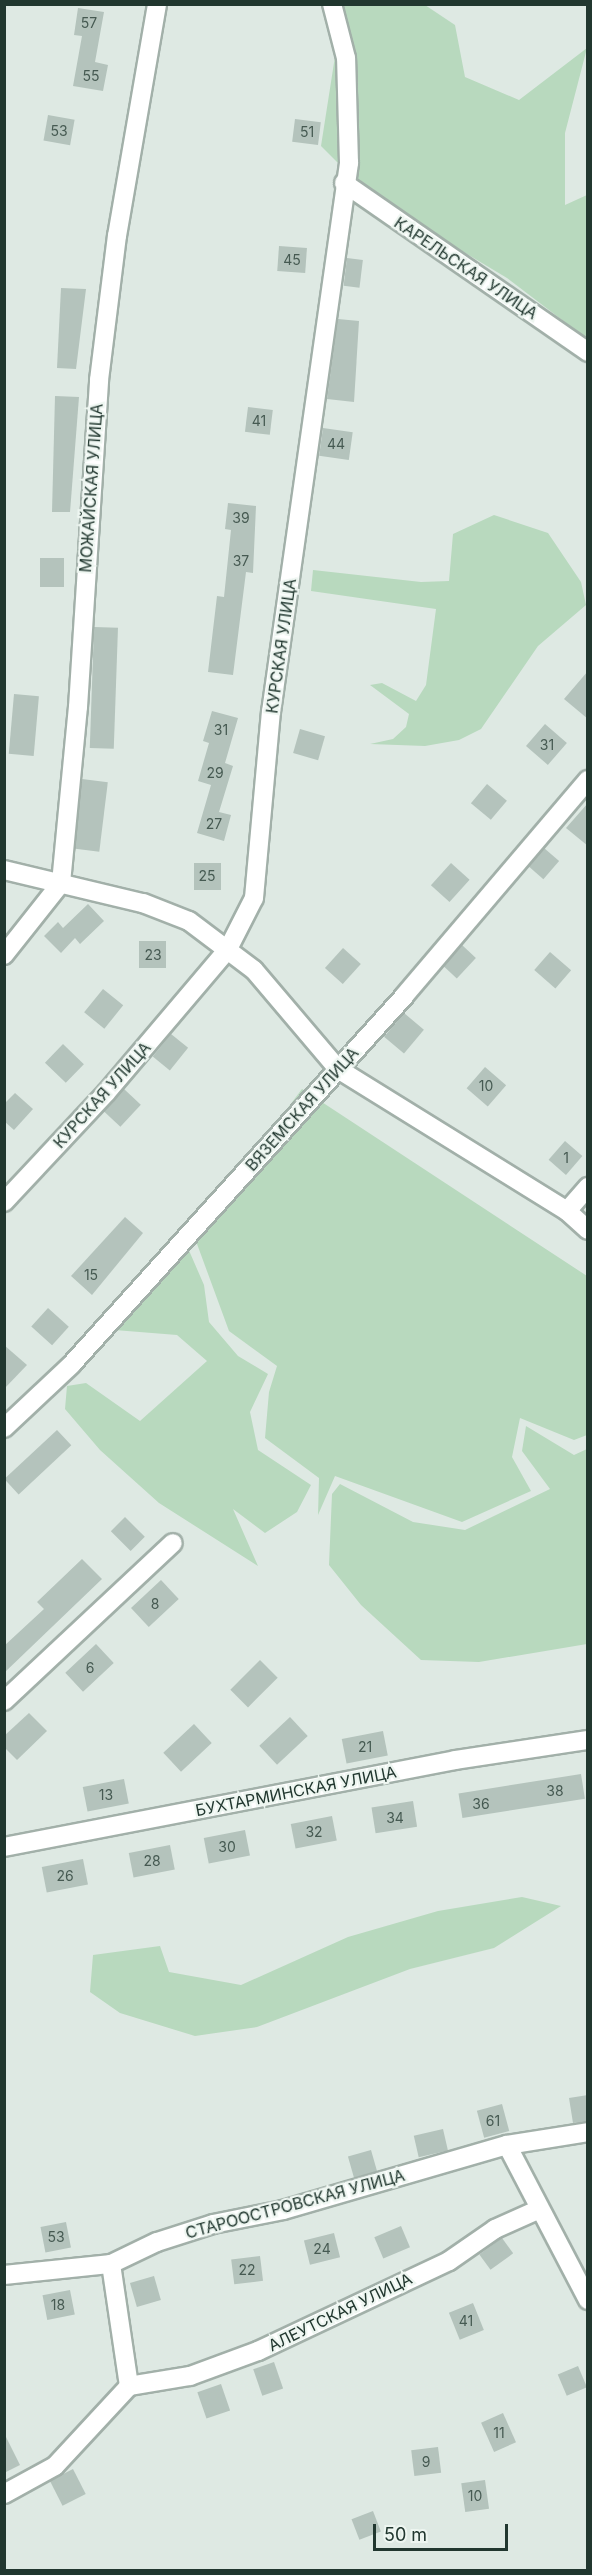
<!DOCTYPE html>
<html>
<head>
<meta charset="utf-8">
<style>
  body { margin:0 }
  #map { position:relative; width:592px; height:2575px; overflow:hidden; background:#dee9e3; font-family:Inter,sans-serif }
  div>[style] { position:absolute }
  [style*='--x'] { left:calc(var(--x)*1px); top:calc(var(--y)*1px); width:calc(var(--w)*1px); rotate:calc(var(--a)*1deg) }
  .green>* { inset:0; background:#b8d9be }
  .building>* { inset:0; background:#b4c3bc; transform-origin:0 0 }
  .roads { filter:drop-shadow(2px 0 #a2b0a9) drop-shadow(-2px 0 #a2b0a9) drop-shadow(0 2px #a2b0a9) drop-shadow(0 -2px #a2b0a9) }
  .minor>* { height:18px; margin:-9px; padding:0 9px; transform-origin:9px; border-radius:9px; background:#fff }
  span { translate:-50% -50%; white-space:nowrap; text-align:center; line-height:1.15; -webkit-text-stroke:4.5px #eef6f1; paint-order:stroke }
  .number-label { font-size:14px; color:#465a52 }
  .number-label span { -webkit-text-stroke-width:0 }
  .street-label { font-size:16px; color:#21372f }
  .frame { position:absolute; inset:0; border:6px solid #21372f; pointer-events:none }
  .scale { position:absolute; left:373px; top:2524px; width:135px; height:27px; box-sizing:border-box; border:3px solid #21372f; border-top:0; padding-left:8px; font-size:18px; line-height:21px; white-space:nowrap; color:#21372f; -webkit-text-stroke:4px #eef6f1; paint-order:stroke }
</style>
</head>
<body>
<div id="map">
  <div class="green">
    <i style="clip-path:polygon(322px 5px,425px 5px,455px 25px,465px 77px,519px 100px,587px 48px,565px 133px,565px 205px,587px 195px,587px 339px,507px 278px,372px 197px,321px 146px,336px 50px)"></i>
    <i style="clip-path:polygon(494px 515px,548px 533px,581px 582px,586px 605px,538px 646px,481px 729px,459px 740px,425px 746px,370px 744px,393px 739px,406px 727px,409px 714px,370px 685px,382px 683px,416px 701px,426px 685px,436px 609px,311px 591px,313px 570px,421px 582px,449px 581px,453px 534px)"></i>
    <i style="clip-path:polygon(302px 1089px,587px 1276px,587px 1435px,574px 1440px,520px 1418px,512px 1457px,531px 1491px,462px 1522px,335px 1476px,318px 1515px,319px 1478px,265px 1438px,269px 1392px,277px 1366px,229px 1331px,193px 1233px)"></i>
    <i style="clip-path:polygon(184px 1239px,204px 1285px,209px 1322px,238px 1356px,268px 1374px,250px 1412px,258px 1450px,311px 1485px,297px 1512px,265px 1533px,233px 1509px,258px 1566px,159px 1503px,100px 1450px,65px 1409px,67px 1386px,86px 1383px,140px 1421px,207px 1361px,177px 1335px,102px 1329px)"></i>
    <i style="clip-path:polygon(526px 1426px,574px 1455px,587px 1449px,587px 1644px,479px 1662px,421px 1660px,361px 1605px,329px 1565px,332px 1494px,340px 1484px,413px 1522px,465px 1530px,550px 1489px,522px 1451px)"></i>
    <i style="clip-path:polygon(522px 1897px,561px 1906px,494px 1948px,410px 1969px,257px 2027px,195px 2036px,120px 2013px,90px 1992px,93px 1955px,160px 1946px,169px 1972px,241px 1985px,348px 1937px,438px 1911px)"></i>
  </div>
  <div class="building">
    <i style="clip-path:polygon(78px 8px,104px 12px,95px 62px,108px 65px,103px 91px,73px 86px,82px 36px,74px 35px)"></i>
    <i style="left:48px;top:115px;width:27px;height:26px;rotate:10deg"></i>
    <i style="left:295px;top:119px;width:26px;height:23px;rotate:7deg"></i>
    <i style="left:279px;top:246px;width:28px;height:25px;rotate:4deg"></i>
    <i style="left:347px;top:258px;width:16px;height:28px;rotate:7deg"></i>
    <i style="clip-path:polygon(61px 288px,86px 289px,76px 369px,57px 368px)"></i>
    <i style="clip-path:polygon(338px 319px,359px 321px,354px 402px,327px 399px)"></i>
    <i style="clip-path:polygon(55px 396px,79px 397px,70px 512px,52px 512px)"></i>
    <i style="left:248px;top:407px;width:25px;height:25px;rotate:7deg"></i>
    <i style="left:323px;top:428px;width:30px;height:28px;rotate:8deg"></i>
    <i style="clip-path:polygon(228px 503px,256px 506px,253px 573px,246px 572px,233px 675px,208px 672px,217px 596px,224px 597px,231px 530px,225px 529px)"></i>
    <i style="left:40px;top:558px;width:24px;height:29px"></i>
    <i style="left:94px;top:627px;width:24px;height:121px;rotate:2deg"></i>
    <i style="clip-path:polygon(588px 671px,588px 719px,564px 699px)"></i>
    <i style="left:14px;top:694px;width:25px;height:60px;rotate:5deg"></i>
    <i style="clip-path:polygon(212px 711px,238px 718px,225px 763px,233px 766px,219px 812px,231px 815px,224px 841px,197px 833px,211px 785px,198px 781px,209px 743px,203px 741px)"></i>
    <i style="left:545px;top:724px;width:29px;height:29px;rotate:41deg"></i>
    <i style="left:300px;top:729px;width:26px;height:25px;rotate:16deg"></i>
    <i style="left:82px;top:779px;width:26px;height:70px;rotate:7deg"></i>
    <i style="left:487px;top:784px;width:26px;height:25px;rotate:40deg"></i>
    <i style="clip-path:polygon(588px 803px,588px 846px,566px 828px)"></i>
    <i style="left:544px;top:848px;width:20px;height:24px;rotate:41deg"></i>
    <i style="left:194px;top:863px;width:27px;height:27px"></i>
    <i style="left:451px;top:863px;width:25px;height:30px;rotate:42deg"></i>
    <i style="clip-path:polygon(88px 904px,104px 921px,80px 944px,75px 938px,61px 953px,44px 936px,58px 922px,63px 928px)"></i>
    <i style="left:139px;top:941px;width:27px;height:27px"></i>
    <i style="left:462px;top:945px;width:19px;height:28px;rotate:43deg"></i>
    <i style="left:343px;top:948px;width:24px;height:27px;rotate:42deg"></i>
    <i style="left:550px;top:952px;width:28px;height:24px;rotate:41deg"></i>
    <i style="left:103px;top:989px;width:26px;height:30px;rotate:39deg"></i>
    <i style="left:404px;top:1013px;width:26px;height:31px;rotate:40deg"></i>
    <i style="left:171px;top:1034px;width:22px;height:29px;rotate:39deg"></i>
    <i style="left:63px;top:1044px;width:29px;height:26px;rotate:44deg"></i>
    <i style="left:485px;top:1067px;width:28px;height:28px;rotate:41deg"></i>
    <i style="left:124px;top:1089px;width:23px;height:30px;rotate:43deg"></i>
    <i style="clip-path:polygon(15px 1093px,33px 1109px,14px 1130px,4px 1121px,4px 1104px)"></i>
    <i style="left:565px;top:1141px;width:23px;height:25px;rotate:41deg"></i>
    <i style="clip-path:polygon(125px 1217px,143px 1233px,92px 1295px,71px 1276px)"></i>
    <i style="left:48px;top:1308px;width:28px;height:25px;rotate:42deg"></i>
    <i style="clip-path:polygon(4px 1345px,27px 1365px,4px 1389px)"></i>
    <i style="left:57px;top:1430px;width:21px;height:72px;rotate:47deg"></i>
    <i style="left:125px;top:1517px;width:28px;height:20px;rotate:45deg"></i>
    <i style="clip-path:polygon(82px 1559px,102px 1579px,4px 1673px,4px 1646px,44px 1609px,37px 1602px)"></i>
    <i style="left:161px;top:1580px;width:26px;height:41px;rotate:47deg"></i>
    <i style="left:96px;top:1644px;width:26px;height:42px;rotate:47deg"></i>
    <i style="left:260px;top:1660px;width:25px;height:42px;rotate:45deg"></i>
    <i style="clip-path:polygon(29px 1713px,47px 1731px,17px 1760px,4px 1747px,4px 1736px)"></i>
    <i style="left:290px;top:1717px;width:26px;height:42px;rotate:47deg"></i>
    <i style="left:194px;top:1724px;width:26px;height:42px;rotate:47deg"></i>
    <i style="left:383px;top:1731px;width:25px;height:42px;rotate:79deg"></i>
    <i style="left:581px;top:1774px;width:25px;height:124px;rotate:81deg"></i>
    <i style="left:124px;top:1779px;width:25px;height:42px;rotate:79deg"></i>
    <i style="left:413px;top:1801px;width:26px;height:42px;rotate:81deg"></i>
    <i style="left:332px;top:1816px;width:25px;height:42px;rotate:79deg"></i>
    <i style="left:245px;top:1830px;width:26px;height:42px;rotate:79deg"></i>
    <i style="left:170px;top:1845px;width:25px;height:42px;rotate:79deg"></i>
    <i style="left:83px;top:1859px;width:26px;height:42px;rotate:79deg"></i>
    <i style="clip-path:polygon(588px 2095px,588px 2121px,573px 2123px,569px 2098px)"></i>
    <i style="left:502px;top:2104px;width:28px;height:26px;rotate:75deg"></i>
    <i style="left:443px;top:2129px;width:22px;height:30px;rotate:77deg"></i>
    <i style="left:371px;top:2150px;width:22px;height:24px;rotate:74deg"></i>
    <i style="left:66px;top:2222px;width:26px;height:26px;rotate:79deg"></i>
    <i style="left:401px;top:2226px;width:23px;height:29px;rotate:67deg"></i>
    <i style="left:334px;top:2233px;width:25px;height:31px;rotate:76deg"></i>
    <i style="left:502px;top:2238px;width:19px;height:28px;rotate:54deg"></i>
    <i style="left:260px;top:2256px;width:25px;height:29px;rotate:83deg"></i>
    <i style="left:154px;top:2276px;width:25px;height:25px;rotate:74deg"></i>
    <i style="left:70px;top:2290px;width:25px;height:28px;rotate:79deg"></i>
    <i style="left:473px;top:2303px;width:29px;height:26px;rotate:68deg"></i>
    <i style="left:274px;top:2362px;width:28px;height:22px;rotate:71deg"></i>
    <i style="left:578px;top:2366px;width:23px;height:22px;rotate:67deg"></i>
    <i style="left:221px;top:2384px;width:28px;height:25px;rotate:71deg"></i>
    <i style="left:503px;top:2413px;width:32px;height:24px;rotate:66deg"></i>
    <i style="clip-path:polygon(4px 2433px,20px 2465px,4px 2473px)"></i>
    <i style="left:438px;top:2447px;width:26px;height:27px;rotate:83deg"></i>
    <i style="left:73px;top:2469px;width:28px;height:26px;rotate:63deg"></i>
    <i style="left:485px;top:2480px;width:29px;height:24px;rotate:82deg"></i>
    <i style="left:373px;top:2511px;width:22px;height:23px;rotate:69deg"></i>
  </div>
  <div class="roads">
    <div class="minor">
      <i style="--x:344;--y:183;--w:297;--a:34.7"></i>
      <i style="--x:4;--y:870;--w:143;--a:13.4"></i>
      <i style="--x:143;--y:903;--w:49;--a:21.4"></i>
      <i style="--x:189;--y:921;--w:81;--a:37"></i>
      <i style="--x:254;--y:970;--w:130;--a:49.7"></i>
      <i style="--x:338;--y:1069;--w:269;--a:31.8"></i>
      <i style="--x:567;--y:1211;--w:28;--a:42"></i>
      <i style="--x:4;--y:955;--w:92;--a:-51.6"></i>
      <i style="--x:61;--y:883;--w:177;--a:-84.5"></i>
      <i style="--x:78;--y:707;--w:328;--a:-86.3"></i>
      <i style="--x:99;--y:380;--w:145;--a:-82.9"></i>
      <i style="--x:117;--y:236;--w:235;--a:-80.2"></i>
      <i style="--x:4;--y:1202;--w:149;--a:-46.9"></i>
      <i style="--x:106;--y:1093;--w:189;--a:-49.7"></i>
      <i style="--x:228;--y:949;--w:57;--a:-63"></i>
      <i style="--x:254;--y:898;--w:187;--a:-84.8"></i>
      <i style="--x:271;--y:712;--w:555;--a:-81.91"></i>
      <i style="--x:349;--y:163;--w:105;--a:-91.6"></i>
      <i style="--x:346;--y:58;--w:56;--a:-104.5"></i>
      <i style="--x:567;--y:1211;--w:32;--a:-49"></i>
      <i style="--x:4;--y:1428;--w:92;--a:-43.2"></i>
      <i style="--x:71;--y:1365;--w:497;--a:-47.9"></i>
      <i style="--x:404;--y:996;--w:284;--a:-49.6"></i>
      <i style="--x:4;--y:1701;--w:231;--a:-43.1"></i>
      <i style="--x:4;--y:1847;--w:459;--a:-10.9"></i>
      <i style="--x:455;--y:1760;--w:134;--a:-8.6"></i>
      <i style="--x:507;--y:2145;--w:175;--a:62.4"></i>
      <i style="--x:111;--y:2264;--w:123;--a:81.6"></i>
      <i style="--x:4;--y:2275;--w:108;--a:-5.9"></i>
      <i style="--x:111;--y:2264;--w:51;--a:-25.6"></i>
      <i style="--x:157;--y:2242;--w:59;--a:-17.8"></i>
      <i style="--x:213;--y:2224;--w:71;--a:-11.3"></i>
      <i style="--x:283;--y:2210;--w:233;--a:-16.2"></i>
      <i style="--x:507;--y:2145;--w:82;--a:-9.1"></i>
      <i style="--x:4;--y:2494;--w:58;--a:-28.8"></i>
      <i style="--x:55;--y:2466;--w:109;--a:-47.2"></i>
      <i style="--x:129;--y:2386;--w:62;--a:-9.3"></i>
      <i style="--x:190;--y:2376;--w:72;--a:-20.2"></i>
      <i style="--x:258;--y:2351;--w:211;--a:-25.2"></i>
      <i style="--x:449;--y:2261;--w:56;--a:-34.8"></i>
      <i style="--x:495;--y:2229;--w:49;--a:-24"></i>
    </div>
  </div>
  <div class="number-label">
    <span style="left:89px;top:23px">57</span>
    <span style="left:91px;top:76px">55</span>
    <span style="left:59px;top:131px">53</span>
    <span style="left:307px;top:132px">51</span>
    <span style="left:292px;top:260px">45</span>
    <span style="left:259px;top:421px">41</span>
    <span style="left:336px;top:444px">44</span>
    <span style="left:241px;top:518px">39</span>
    <span style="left:241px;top:561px">37</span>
    <span style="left:221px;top:730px">31</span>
    <span style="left:547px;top:745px">31</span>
    <span style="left:215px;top:773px">29</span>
    <span style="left:214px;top:824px">27</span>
    <span style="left:207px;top:876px">25</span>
    <span style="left:153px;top:955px">23</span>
    <span style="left:486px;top:1086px">10</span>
    <span style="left:566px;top:1158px">1</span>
    <span style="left:91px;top:1275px">15</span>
    <span style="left:155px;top:1604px">8</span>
    <span style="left:90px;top:1668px">6</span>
    <span style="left:365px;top:1747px">21</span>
    <span style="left:555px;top:1791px">38</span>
    <span style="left:106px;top:1795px">13</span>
    <span style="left:481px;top:1804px">36</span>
    <span style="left:395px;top:1818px">34</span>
    <span style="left:314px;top:1832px">32</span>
    <span style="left:227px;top:1847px">30</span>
    <span style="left:152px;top:1861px">28</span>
    <span style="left:65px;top:1876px">26</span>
    <span style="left:493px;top:2121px">61</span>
    <span style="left:56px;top:2237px">53</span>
    <span style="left:322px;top:2249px">24</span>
    <span style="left:247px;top:2270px">22</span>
    <span style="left:58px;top:2305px">18</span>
    <span style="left:466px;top:2321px">41</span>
    <span style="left:499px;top:2433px">11</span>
    <span style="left:426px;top:2462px">9</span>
    <span style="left:475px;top:2496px">10</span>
  </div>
  <div class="street-label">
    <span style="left:466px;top:268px;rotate:34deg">КАРЕЛЬСКАЯ УЛИЦА</span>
    <span style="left:91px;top:488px;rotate:-86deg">МОЖАЙСКАЯ УЛИЦА</span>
    <span style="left:281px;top:646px;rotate:-82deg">КУРСКАЯ УЛИЦА</span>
    <span style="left:102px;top:1095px;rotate:-48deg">КУРСКАЯ УЛИЦА</span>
    <span style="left:302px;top:1109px;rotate:-48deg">ВЯЗЕМСКАЯ УЛИЦА</span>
    <span style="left:296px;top:1791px;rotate:-11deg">БУХТАРМИНСКАЯ УЛИЦА</span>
    <span style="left:295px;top:2204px;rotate:-15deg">СТАРООСТРОВСКАЯ УЛИЦА</span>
    <span style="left:340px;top:2312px;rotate:-26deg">АЛЕУТСКАЯ УЛИЦА</span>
  </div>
  <div class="frame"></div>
  <div class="scale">50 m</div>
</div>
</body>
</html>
